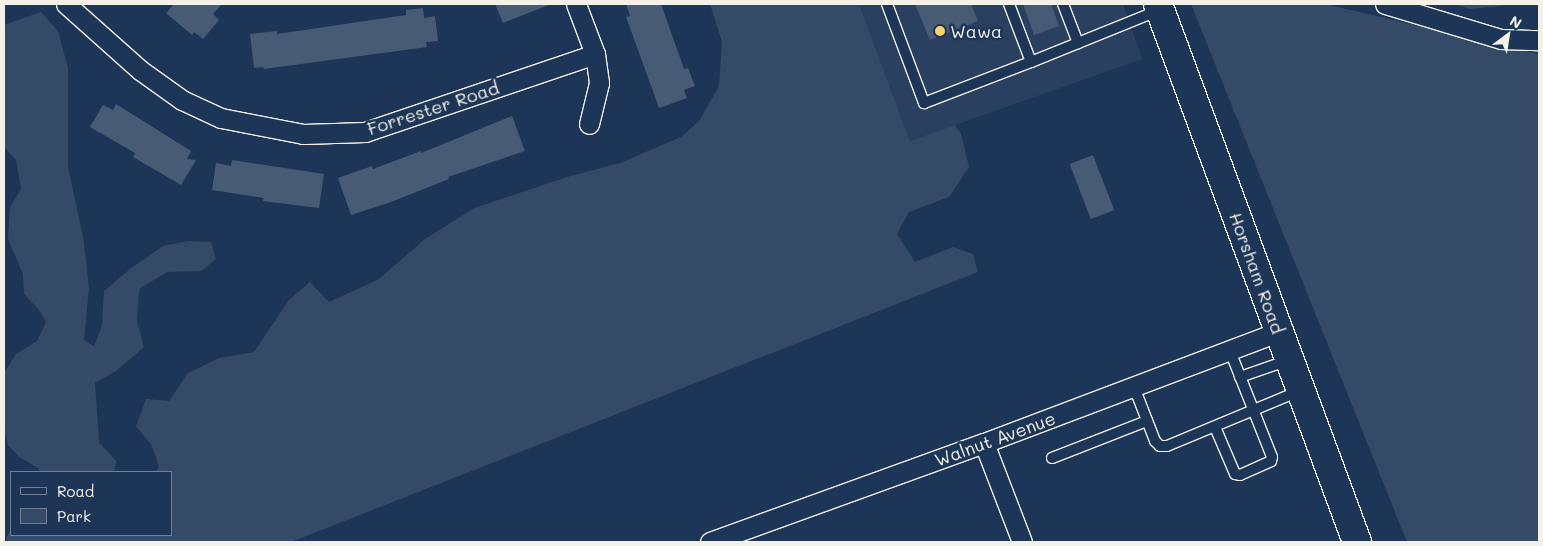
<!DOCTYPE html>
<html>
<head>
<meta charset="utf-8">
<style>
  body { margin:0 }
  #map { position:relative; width:1543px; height:546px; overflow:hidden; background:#1d3557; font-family:Mali,sans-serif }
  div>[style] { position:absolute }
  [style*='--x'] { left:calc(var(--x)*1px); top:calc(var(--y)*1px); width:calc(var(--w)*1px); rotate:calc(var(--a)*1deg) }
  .built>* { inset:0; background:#2a4060 }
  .green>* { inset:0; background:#354a67 }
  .building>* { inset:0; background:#485b74; transform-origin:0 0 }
  .roads { filter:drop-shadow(1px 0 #f4f1e8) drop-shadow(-1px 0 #f4f1e8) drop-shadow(0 1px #f4f1e8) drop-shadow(0 -1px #f4f1e8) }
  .lane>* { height:10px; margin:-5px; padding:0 5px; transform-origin:5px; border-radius:5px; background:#1d3557 }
  .street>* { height:19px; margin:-9.5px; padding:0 9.5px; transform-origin:9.5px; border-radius:9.5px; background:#1d3557 }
  .primary>* { height:28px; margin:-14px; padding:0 14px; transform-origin:14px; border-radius:14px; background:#1d3557 }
  .dots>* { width:14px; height:14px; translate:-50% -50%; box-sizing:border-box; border:2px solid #1d3557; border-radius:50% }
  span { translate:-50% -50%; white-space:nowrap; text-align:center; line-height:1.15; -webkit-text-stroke:5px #1d3557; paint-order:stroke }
  .poi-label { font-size:18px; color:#f4f1e8 }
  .left { translate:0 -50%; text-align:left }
  .street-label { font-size:18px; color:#f4f1e8 }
  .frame { position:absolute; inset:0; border:5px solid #f4f1e8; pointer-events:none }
  .legend { position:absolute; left:10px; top:471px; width:162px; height:65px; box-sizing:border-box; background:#1d3557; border:1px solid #738091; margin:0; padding:6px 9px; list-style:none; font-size:15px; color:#f4f1e8 }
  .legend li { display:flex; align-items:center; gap:10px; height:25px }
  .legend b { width:25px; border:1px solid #738091 }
  .north { position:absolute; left:1483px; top:10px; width:50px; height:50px; -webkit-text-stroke:4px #1d3557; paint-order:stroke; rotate:31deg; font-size:14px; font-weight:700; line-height:20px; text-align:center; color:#f4f1e8 }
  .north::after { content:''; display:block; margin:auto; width:18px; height:22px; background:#f4f1e8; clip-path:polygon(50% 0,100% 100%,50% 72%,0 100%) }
</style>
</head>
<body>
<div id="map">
  <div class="built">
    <i style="clip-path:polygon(859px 4px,1123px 4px,1142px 59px,910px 141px)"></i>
  </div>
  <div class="green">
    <i style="clip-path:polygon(710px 4px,859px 4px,910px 141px,955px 125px,961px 134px,969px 167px,949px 197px,909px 212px,897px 234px,915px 262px,953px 247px,973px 254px,978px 272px,291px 542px,5px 542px,11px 528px,11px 535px,171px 535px,171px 472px,155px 472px,159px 467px,152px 446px,136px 426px,146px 399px,169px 401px,188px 373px,219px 358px,254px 352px,289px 300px,310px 282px,329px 302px,379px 279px,425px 239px,474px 208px,567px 177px,620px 163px,681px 137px,699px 121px,719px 86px,722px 42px)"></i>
    <i style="clip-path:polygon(1191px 4px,1325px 4px,1539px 54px,1539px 542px,1407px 542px)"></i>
    <i style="clip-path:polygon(1454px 4px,1517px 4px,1470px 9px)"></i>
    <i style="clip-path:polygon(41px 12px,58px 31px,68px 68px,68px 167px,84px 242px,89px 288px,84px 340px,94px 346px,102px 325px,104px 291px,130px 269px,163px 246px,189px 241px,211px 242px,216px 259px,201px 271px,167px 272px,139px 289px,137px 322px,144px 347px,116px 371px,95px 383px,99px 442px,116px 461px,114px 472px,39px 472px,39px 469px,18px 456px,8px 445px,4px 425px,4px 373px,16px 354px,37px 341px,46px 322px,39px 310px,24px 294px,23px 274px,8px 239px,10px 207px,21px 189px,16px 160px,4px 147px,4px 25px)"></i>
  </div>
  <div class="building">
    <i style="clip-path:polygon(174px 4px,222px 4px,213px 14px,219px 20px,203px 39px,194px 32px,192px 35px,166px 13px)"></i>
    <i style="clip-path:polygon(495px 4px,549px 4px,549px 5px,503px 23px)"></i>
    <i style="clip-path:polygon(626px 4px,661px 4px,684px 69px,688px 68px,695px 86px,684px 90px,687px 98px,659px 108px,626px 17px,630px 16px)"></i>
    <i style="clip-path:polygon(915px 4px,971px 4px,978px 21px,930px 40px)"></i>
    <i style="clip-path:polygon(1023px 4px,1051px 4px,1059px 26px,1034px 35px)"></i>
    <i style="clip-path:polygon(423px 8px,424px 18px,435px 16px,438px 41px,426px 42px,427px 47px,264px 69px,263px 67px,254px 68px,250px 34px,277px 31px,277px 34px,406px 15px,406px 10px)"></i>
    <i style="clip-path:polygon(116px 104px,191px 151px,187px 159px,196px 160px,181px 185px,133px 157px,135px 153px,90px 127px,103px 105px,113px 110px)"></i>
    <i style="clip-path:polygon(512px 116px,525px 151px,448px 177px,449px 179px,391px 202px,351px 215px,338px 178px,372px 166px,373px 169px,421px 151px,421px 153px)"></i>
    <i style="left:1093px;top:155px;width:59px;height:25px;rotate:69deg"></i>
    <i style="clip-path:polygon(232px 160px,324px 174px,319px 208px,263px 201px,264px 198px,212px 190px,216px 163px,231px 166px)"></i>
  </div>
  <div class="roads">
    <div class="lane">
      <i style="--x:887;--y:4;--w:106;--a:69.5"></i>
      <i style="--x:924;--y:103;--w:115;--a:-21"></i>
      <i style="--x:1009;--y:4;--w:62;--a:69.2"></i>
      <i style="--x:1031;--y:62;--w:139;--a:-22"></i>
      <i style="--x:1063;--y:4;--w:42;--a:69"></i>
      <i style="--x:1240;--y:377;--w:52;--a:-19.1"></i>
      <i style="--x:1134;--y:387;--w:58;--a:68.7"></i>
      <i style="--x:1155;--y:441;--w:7;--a:45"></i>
      <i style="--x:1160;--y:446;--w:7;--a:0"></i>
      <i style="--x:1167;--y:446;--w:143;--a:-22.6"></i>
      <i style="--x:1215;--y:427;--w:51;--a:66.9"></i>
      <i style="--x:1235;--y:474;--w:5;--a:11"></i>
      <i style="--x:1240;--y:475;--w:34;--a:-24"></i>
      <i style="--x:1271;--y:461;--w:4;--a:-76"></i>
      <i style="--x:1272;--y:457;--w:114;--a:-111.6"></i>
      <i style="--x:1052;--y:458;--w:102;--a:-21.3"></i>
    </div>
    <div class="street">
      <i style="--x:66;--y:4;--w:99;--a:41.7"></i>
      <i style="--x:140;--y:70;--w:52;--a:35.5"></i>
      <i style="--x:182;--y:100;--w:43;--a:24.8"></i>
      <i style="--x:221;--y:118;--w:84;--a:11"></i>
      <i style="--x:303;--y:134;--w:62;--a:-1.8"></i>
      <i style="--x:365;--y:132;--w:243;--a:-18.7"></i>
      <i style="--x:576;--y:4;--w:53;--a:69.2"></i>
      <i style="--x:595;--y:54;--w:29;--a:82"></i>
      <i style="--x:599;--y:83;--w:42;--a:103.7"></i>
      <i style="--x:1385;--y:4;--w:121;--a:16.8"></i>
      <i style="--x:1501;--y:39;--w:38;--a:2"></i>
      <i style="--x:984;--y:443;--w:106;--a:69"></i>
      <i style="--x:710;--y:542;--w:291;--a:-19.9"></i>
      <i style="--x:984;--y:443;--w:314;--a:-20.7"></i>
    </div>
    <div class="primary">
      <i style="--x:1158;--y:4;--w:574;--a:69.7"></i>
    </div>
  </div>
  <div class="dots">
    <i style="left:940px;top:31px;background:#ffd166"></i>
  </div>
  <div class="poi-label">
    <span class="left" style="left:950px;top:31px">Wawa</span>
  </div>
  <div class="street-label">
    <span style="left:433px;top:108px;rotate:-18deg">Forrester Road</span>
    <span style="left:1257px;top:273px;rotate:70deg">Horsham Road</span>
    <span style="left:995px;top:439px;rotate:-20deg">Walnut Avenue</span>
  </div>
  <div class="frame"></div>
  <ul class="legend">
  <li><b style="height:6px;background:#1d3557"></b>Road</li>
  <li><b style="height:14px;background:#354a67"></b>Park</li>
  </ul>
  <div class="north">N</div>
</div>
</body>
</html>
